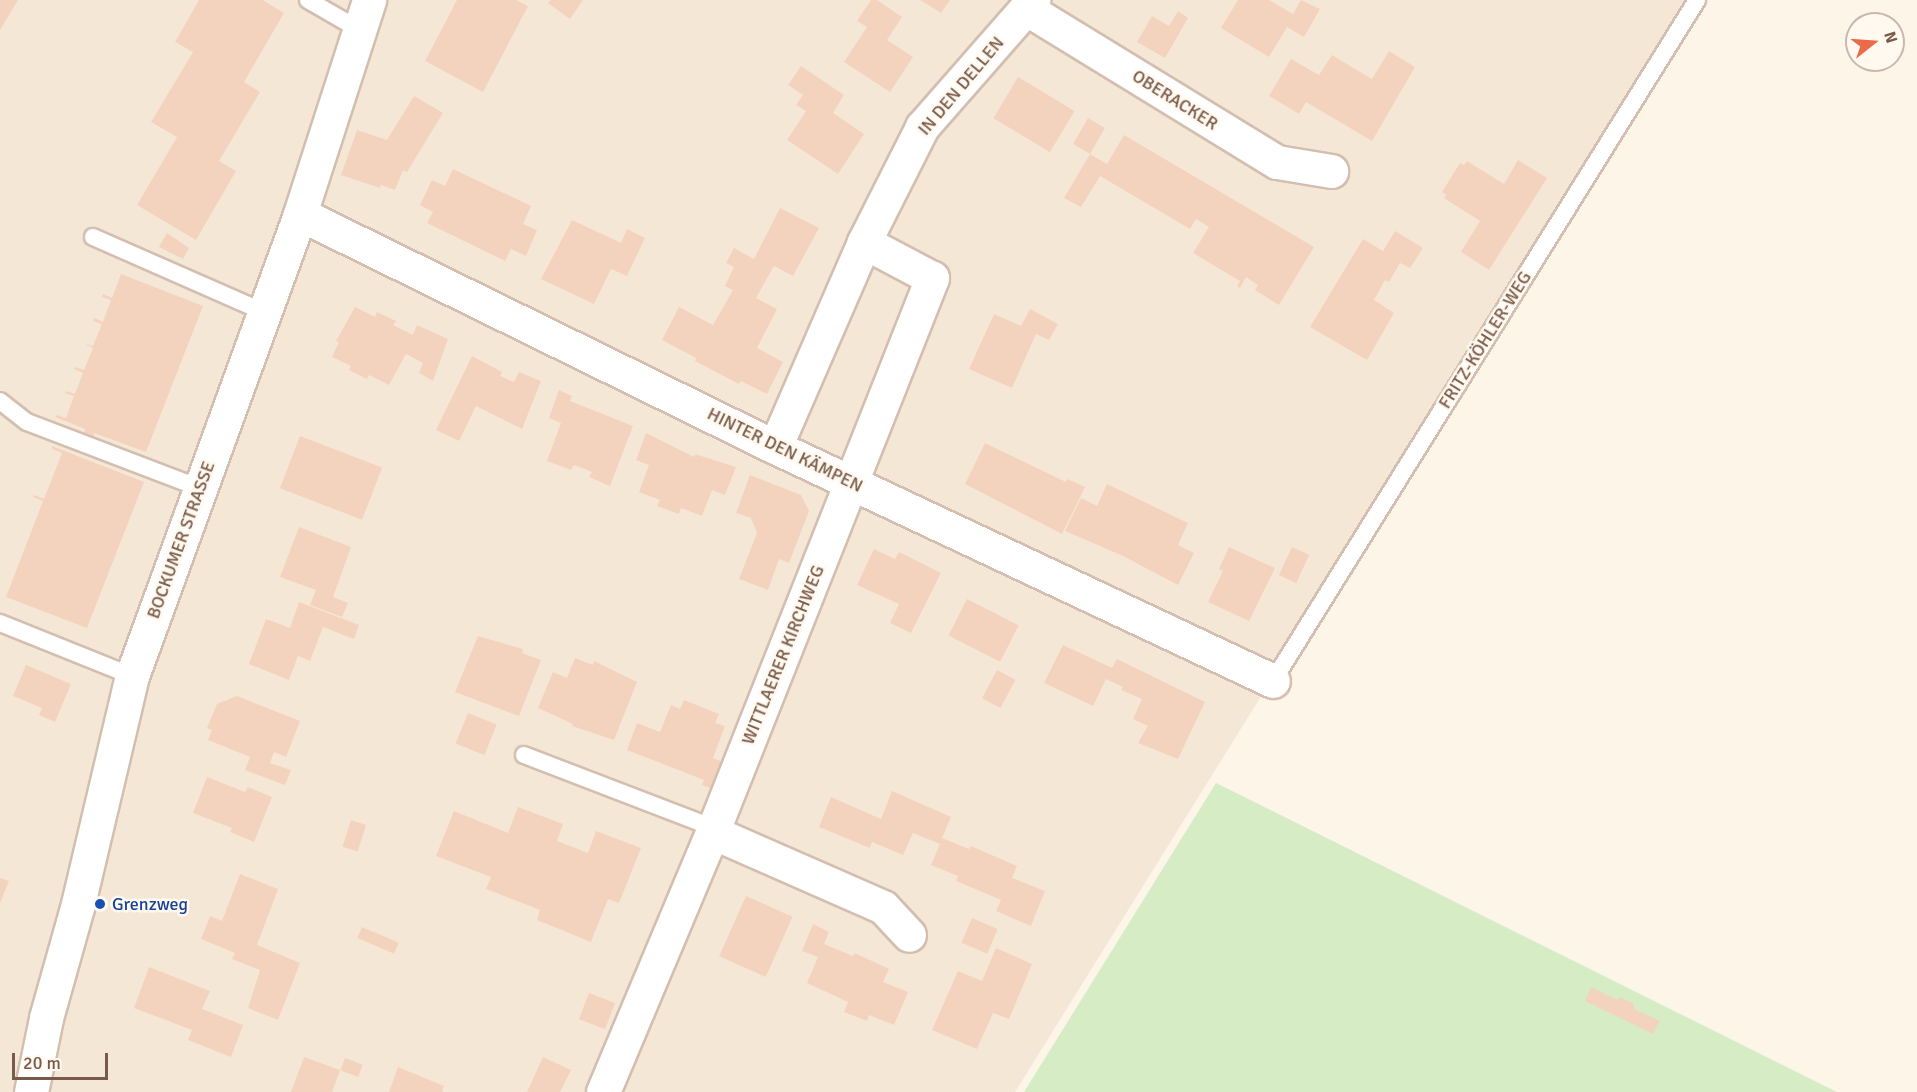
<!DOCTYPE html>
<html>
<head>
<meta charset="utf-8">
<style>
  body { margin:0 }
  #map { position:relative; width:1917px; height:1092px; overflow:hidden; background:#fdf5e8; font-family:Signika,sans-serif }
  div>[style] { position:absolute }
  [style*='--x'] { left:calc(var(--x)*1px); top:calc(var(--y)*1px); width:calc(var(--w)*1px); rotate:calc(var(--a)*1deg) }
  .residential>* { inset:0; background:#f5e7d6 }
  .green>* { inset:0; background:#d5ecc5 }
  .building>* { inset:0; background:#f4d3be; transform-origin:0 0 }
  .roads { filter:drop-shadow(2px 0 #d3beaf) drop-shadow(-2px 0 #d3beaf) drop-shadow(0 2px #d3beaf) drop-shadow(0 -2px #d3beaf) }
  .service>* { height:16px; margin:-8px; padding:0 8px; transform-origin:8px; border-radius:8px; background:#fff }
  .minor>* { height:33px; margin:-16.5px; padding:0 16.5px; transform-origin:16.5px; border-radius:16.5px; background:#fff }
  .dots>* { width:16px; height:16px; translate:-50% -50%; box-sizing:border-box; border:3px solid #fff9ef; border-radius:50% }
  span { translate:-50% -50%; white-space:nowrap; text-align:center; line-height:1.15; -webkit-text-stroke:5px #fff9ef; paint-order:stroke }
  .street-label { font-size:18px; color:#795a4a }
  .transit-label { font-size:18px; color:#164399 }
  .left { translate:0 -50%; text-align:left }
  .north { position:absolute; left:1845px; top:12px; width:60px; height:60px; box-sizing:border-box; background:#fff9ef; border:2px solid #c9b9ad; border-radius:50%; rotate:73deg; font-size:16px; font-weight:700; line-height:24px; text-align:center; color:#795a4a }
  .north::after { content:''; display:block; margin:auto; width:21px; height:27px; background:#eb6b49; clip-path:polygon(50% 0,100% 100%,50% 72%,0 100%) }
  .scale { position:absolute; left:12px; top:1053px; width:96px; height:27px; box-sizing:border-box; border:3px solid #795a4a; border-top:0; padding-left:8px; font-size:18px; line-height:21px; white-space:nowrap; color:#795a4a; -webkit-text-stroke:4px #fff9ef; paint-order:stroke }
</style>
</head>
<body>
<div id="map">
  <div class="residential">
    <i style="clip-path:polygon(0 0,1694px 0,1015px 1092px,0 1092px)"></i>
  </div>
  <div class="green">
    <i style="clip-path:polygon(1216px 783px,1837px 1092px,1024px 1092px)"></i>
  </div>
  <div class="building">
    <i style="clip-path:polygon(0 0,18px 0,0 30px)"></i>
    <i style="clip-path:polygon(199px 0,263px 0,284px 13px,244px 82px,260px 92px,219px 161px,236px 171px,196px 240px,137px 205px,177px 137px,151px 122px,193px 52px,175px 42px)"></i>
    <i style="clip-path:polygon(457px 0,516px 0,528px 6px,483px 92px,425px 61px)"></i>
    <i style="clip-path:polygon(551px 0,583px 0,570px 19px,548px 3px)"></i>
    <i style="clip-path:polygon(871px 0,877px 0,902px 17px,887px 40px,913px 57px,890px 92px,844px 62px,867px 27px,857px 21px)"></i>
    <i style="clip-path:polygon(920px 0,950px 0,941px 13px)"></i>
    <i style="clip-path:polygon(1238px 0,1269px 0,1293px 14px,1301px 0,1320px 9px,1304px 37px,1287px 27px,1269px 57px,1221px 28px)"></i>
    <i style="clip-path:polygon(1178px 11px,1188px 18px,1165px 58px,1137px 42px,1152px 16px,1169px 26px)"></i>
    <i style="clip-path:polygon(1389px 51px,1415px 67px,1372px 141px,1306px 102px,1299px 114px,1269px 96px,1291px 59px,1319px 75px,1332px 55px,1372px 79px)"></i>
    <i style="clip-path:polygon(801px 66px,844px 95px,833px 113px,864px 134px,838px 174px,787px 140px,806px 111px,796px 105px,803px 95px,788px 85px)"></i>
    <i style="left:1018px;top:77px;width:66px;height:48px;rotate:31deg"></i>
    <i style="clip-path:polygon(414px 96px,443px 113px,407px 172px,403px 170px,395px 190px,381px 185px,380px 188px,341px 175px,357px 130px,387px 140px)"></i>
    <i style="clip-path:polygon(1088px 118px,1105px 128px,1090px 154px,1107px 164px,1124px 135px,1314px 247px,1279px 305px,1255px 290px,1258px 285px,1246px 277px,1240px 288px,1237px 286px,1240px 281px,1193px 253px,1209px 227px,1196px 219px,1190px 229px,1100px 176px,1081px 207px,1064px 198px,1090px 154px,1073px 144px)"></i>
    <i style="clip-path:polygon(1518px 160px,1547px 178px,1489px 270px,1461px 252px,1480px 221px,1444px 198px,1446px 195px,1442px 192px,1460px 163px,1464px 165px,1467px 161px,1504px 184px)"></i>
    <i style="clip-path:polygon(453px 169px,531px 206px,523px 224px,537px 230px,526px 256px,511px 249px,505px 261px,427px 223px,433px 212px,420px 205px,432px 180px,445px 186px)"></i>
    <i style="clip-path:polygon(780px 208px,819px 228px,793px 276px,774px 266px,756px 298px,777px 309px,757px 348px,783px 362px,767px 394px,741px 381px,739px 384px,695px 361px,696px 358px,662px 340px,679px 307px,713px 325px,733px 290px,725px 286px,734px 267px,726px 263px,734px 248px,754px 259px)"></i>
    <i style="clip-path:polygon(572px 220px,621px 243px,627px 229px,645px 238px,627px 276px,611px 269px,594px 304px,541px 279px)"></i>
    <i style="clip-path:polygon(1395px 231px,1423px 248px,1410px 268px,1400px 263px,1389px 282px,1385px 280px,1374px 300px,1394px 313px,1367px 360px,1310px 327px,1363px 239px,1383px 251px)"></i>
    <i style="clip-path:polygon(167px 233px,189px 248px,183px 259px,159px 247px)"></i>
    <i style="clip-path:polygon(121px 274px,203px 306px,146px 452px,94px 433px,94px 436px,84px 433px,85px 429px,55px 417px,57px 415px,66px 418px,74px 396px,65px 393px,66px 391px,75px 394px,83px 373px,74px 369px,75px 367px,84px 370px,93px 348px,84px 343px,93px 346px,102px 324px,93px 321px,94px 318px,103px 322px,111px 300px,102px 297px,103px 294px,112px 298px)"></i>
    <i style="clip-path:polygon(355px 307px,375px 317px,377px 312px,396px 321px,393px 325px,413px 335px,417px 325px,448px 339px,433px 381px,419px 373px,423px 363px,406px 354px,389px 385px,369px 375px,367px 379px,349px 370px,351px 366px,332px 357px,339px 342px,336px 341px)"></i>
    <i style="clip-path:polygon(1030px 309px,1058px 324px,1049px 340px,1036px 334px,1012px 388px,969px 369px,994px 314px,1021px 326px)"></i>
    <i style="clip-path:polygon(472px 356px,502px 372px,500px 376px,514px 382px,519px 372px,541px 381px,522px 429px,476px 406px,459px 441px,436px 430px)"></i>
    <i style="clip-path:polygon(559px 390px,572px 396px,570px 401px,633px 426px,610px 486px,589px 477px,592px 472px,574px 465px,571px 470px,547px 461px,561px 423px,549px 418px)"></i>
    <i style="clip-path:polygon(646px 433px,694px 457px,695px 454px,736px 467px,725px 495px,712px 490px,702px 516px,681px 508px,679px 514px,657px 506px,660px 500px,639px 492px,649px 465px,636px 460px)"></i>
    <i style="left:300px;top:436px;width:88px;height:56px;rotate:21deg"></i>
    <i style="clip-path:polygon(985px 443px,1066px 482px,1067px 479px,1085px 487px,1062px 534px,965px 484px)"></i>
    <i style="clip-path:polygon(52px 446px,144px 482px,87px 628px,6px 597px,43px 501px,33px 497px,34px 495px,44px 499px,62px 453px,52px 449px)"></i>
    <i style="clip-path:polygon(750px 475px,801px 495px,809px 511px,789px 563px,779px 559px,768px 590px,739px 579px,757px 533px,751px 518px,736px 513px)"></i>
    <i style="clip-path:polygon(1107px 484px,1188px 523px,1178px 545px,1194px 553px,1178px 585px,1123px 556px,1065px 531px,1081px 498px,1097px 506px)"></i>
    <i style="clip-path:polygon(299px 527px,351px 547px,333px 597px,348px 603px,342px 617px,310px 605px,316px 590px,280px 577px)"></i>
    <i style="clip-path:polygon(1229px 547px,1275px 568px,1249px 621px,1208px 602px,1223px 571px,1219px 569px)"></i>
    <i style="left:1292px;top:547px;width:19px;height:31px;rotate:25deg"></i>
    <i style="clip-path:polygon(874px 549px,895px 559px,899px 552px,941px 573px,911px 633px,890px 623px,899px 604px,857px 585px)"></i>
    <i style="left:967px;top:599px;width:58px;height:41px;rotate:27deg"></i>
    <i style="clip-path:polygon(299px 602px,359px 625px,354px 639px,323px 627px,310px 661px,298px 656px,289px 680px,249px 664px,266px 619px,290px 628px)"></i>
    <i style="clip-path:polygon(478px 636px,523px 649px,522px 653px,541px 660px,519px 716px,455px 692px)"></i>
    <i style="clip-path:polygon(1063px 645px,1112px 668px,1117px 659px,1205px 702px,1178px 759px,1138px 743px,1148px 726px,1133px 719px,1142px 699px,1121px 690px,1123px 687px,1106px 679px,1093px 706px,1044px 683px)"></i>
    <i style="clip-path:polygon(575px 658px,593px 665px,594px 661px,637px 682px,614px 740px,572px 726px,573px 724px,538px 708px,553px 672px,567px 678px)"></i>
    <i style="clip-path:polygon(26px 665px,71px 684px,55px 722px,39px 715px,42px 708px,13px 696px)"></i>
    <i style="left:997px;top:670px;width:21px;height:32px;rotate:28deg"></i>
    <i style="clip-path:polygon(237px 696px,300px 721px,286px 757px,274px 752px,270px 763px,291px 770px,285px 785px,245px 770px,250px 757px,208px 740px,212px 730px,207px 728px,217px 704px)"></i>
    <i style="clip-path:polygon(684px 700px,719px 714px,715px 723px,725px 726px,713px 758px,726px 763px,715px 790px,702px 785px,704px 780px,627px 750px,637px 723px,660px 732px,671px 705px,680px 709px)"></i>
    <i style="left:468px;top:713px;width:31px;height:33px;rotate:22deg"></i>
    <i style="clip-path:polygon(207px 777px,245px 792px,248px 787px,272px 797px,254px 842px,230px 832px,232px 828px,193px 813px)"></i>
    <i style="clip-path:polygon(892px 791px,951px 817px,942px 838px,969px 849px,971px 846px,1017px 866px,1012px 878px,1045px 891px,1031px 926px,996px 911px,1001px 900px,956px 881px,958px 876px,931px 865px,940px 844px,913px 833px,903px 855px,872px 842px,870px 848px,819px 827px,831px 797px,881px 819px)"></i>
    <i style="clip-path:polygon(518px 807px,563px 824px,557px 841px,588px 853px,596px 831px,641px 848px,619px 903px,608px 899px,591px 942px,537px 920px,540px 910px,486px 889px,491px 877px,436px 856px,454px 811px,508px 833px)"></i>
    <i style="left:351px;top:820px;width:16px;height:28px;rotate:18deg"></i>
    <i style="clip-path:polygon(240px 874px,278px 889px,257px 945px,300px 963px,278px 1020px,248px 1008px,260px 970px,232px 959px,235px 953px,201px 939px,210px 916px,222px 921px)"></i>
    <i style="clip-path:polygon(0 878px,9px 881px,0 903px)"></i>
    <i style="left:746px;top:896px;width:51px;height:66px;rotate:24deg"></i>
    <i style="left:972px;top:918px;width:28px;height:27px;rotate:23deg"></i>
    <i style="clip-path:polygon(813px 924px,829px 932px,824px 944px,853px 956px,855px 953px,889px 969px,883px 982px,908px 992px,894px 1025px,869px 1015px,867px 1021px,844px 1012px,848px 1002px,807px 983px,818px 957px,802px 951px)"></i>
    <i style="left:362px;top:927px;width:40px;height:12px;rotate:23deg"></i>
    <i style="clip-path:polygon(996px 948px,1032px 964px,1009px 1019px,993px 1013px,977px 1049px,932px 1030px,958px 971px,982px 981px)"></i>
    <i style="clip-path:polygon(149px 967px,210px 991px,202px 1009px,243px 1025px,231px 1057px,188px 1040px,192px 1030px,134px 1008px)"></i>
    <i style="clip-path:polygon(1591px 987px,1617px 1000px,1620px 997px,1634px 1004px,1634px 1009px,1660px 1021px,1653px 1034px,1585px 1001px)"></i>
    <i style="left:589px;top:993px;width:28px;height:28px;rotate:21deg"></i>
    <i style="clip-path:polygon(304px 1057px,340px 1070px,332px 1092px,291px 1092px)"></i>
    <i style="clip-path:polygon(543px 1057px,571px 1070px,560px 1092px,527px 1092px)"></i>
    <i style="left:345px;top:1058px;width:19px;height:13px;rotate:21deg"></i>
    <i style="clip-path:polygon(398px 1067px,444px 1086px,442px 1092px,389px 1092px)"></i>
  </div>
  <div class="roads">
    <div class="service">
      <i style="--x:308;--y:0;--w:60;--a:30"></i>
      <i style="--x:93;--y:237;--w:187;--a:23.7"></i>
      <i style="--x:0;--y:401;--w:34;--a:38"></i>
      <i style="--x:27;--y:422;--w:185;--a:20.9"></i>
      <i style="--x:0;--y:623;--w:142;--a:21.9"></i>
      <i style="--x:1273;--y:681;--w:802;--a:-58.09"></i>
      <i style="--x:524;--y:755;--w:204;--a:21"></i>
    </div>
    <div class="minor">
      <i style="--x:1027;--y:9;--w:293;--a:31.5"></i>
      <i style="--x:1277;--y:162;--w:55;--a:9.5"></i>
      <i style="--x:300;--y:214;--w:529;--a:26.13"></i>
      <i style="--x:775;--y:447;--w:550;--a:25.17"></i>
      <i style="--x:775;--y:447;--w:223;--a:-66.5"></i>
      <i style="--x:864;--y:242;--w:129;--a:-63.2"></i>
      <i style="--x:922;--y:127;--w:169;--a:-48.8"></i>
      <i style="--x:712;--y:832;--w:187;--a:23.7"></i>
      <i style="--x:883;--y:907;--w:38;--a:47"></i>
      <i style="--x:31;--y:1092;--w:76;--a:-78.5"></i>
      <i style="--x:46;--y:1018;--w:118;--a:-74.3"></i>
      <i style="--x:78;--y:904;--w:234;--a:-76.7"></i>
      <i style="--x:132;--y:676;--w:492;--a:-70"></i>
      <i style="--x:300;--y:214;--w:225;--a:-72.1"></i>
      <i style="--x:603;--y:1092;--w:286;--a:-67.2"></i>
      <i style="--x:714;--y:828;--w:592;--a:-68.38"></i>
      <i style="--x:932;--y:278;--w:77;--a:-152.1"></i>
    </div>
  </div>
  <div class="dots">
    <i style="left:100px;top:904px;background:#1a4fb4"></i>
  </div>
  <div class="street-label">
    <span style="left:961px;top:86px;rotate:-50deg">IN DEN DELLEN</span>
    <span style="left:1175px;top:100px;rotate:32deg">OBERACKER</span>
    <span style="left:1485px;top:340px;rotate:-58deg">FRITZ-KÖHLER-WEG</span>
    <span style="left:785px;top:450px;rotate:26deg">HINTER DEN KÄMPEN</span>
    <span style="left:181px;top:540px;rotate:-70deg">BOCKUMER STRASSE</span>
    <span style="left:783px;top:655px;rotate:-68deg">WITTLAERER KIRCHWEG</span>
  </div>
  <div class="transit-label">
    <span class="left" style="left:112px;top:904px">Grenzweg</span>
  </div>
  <div class="north">N</div>
  <div class="scale">20 m</div>
</div>
</body>
</html>
